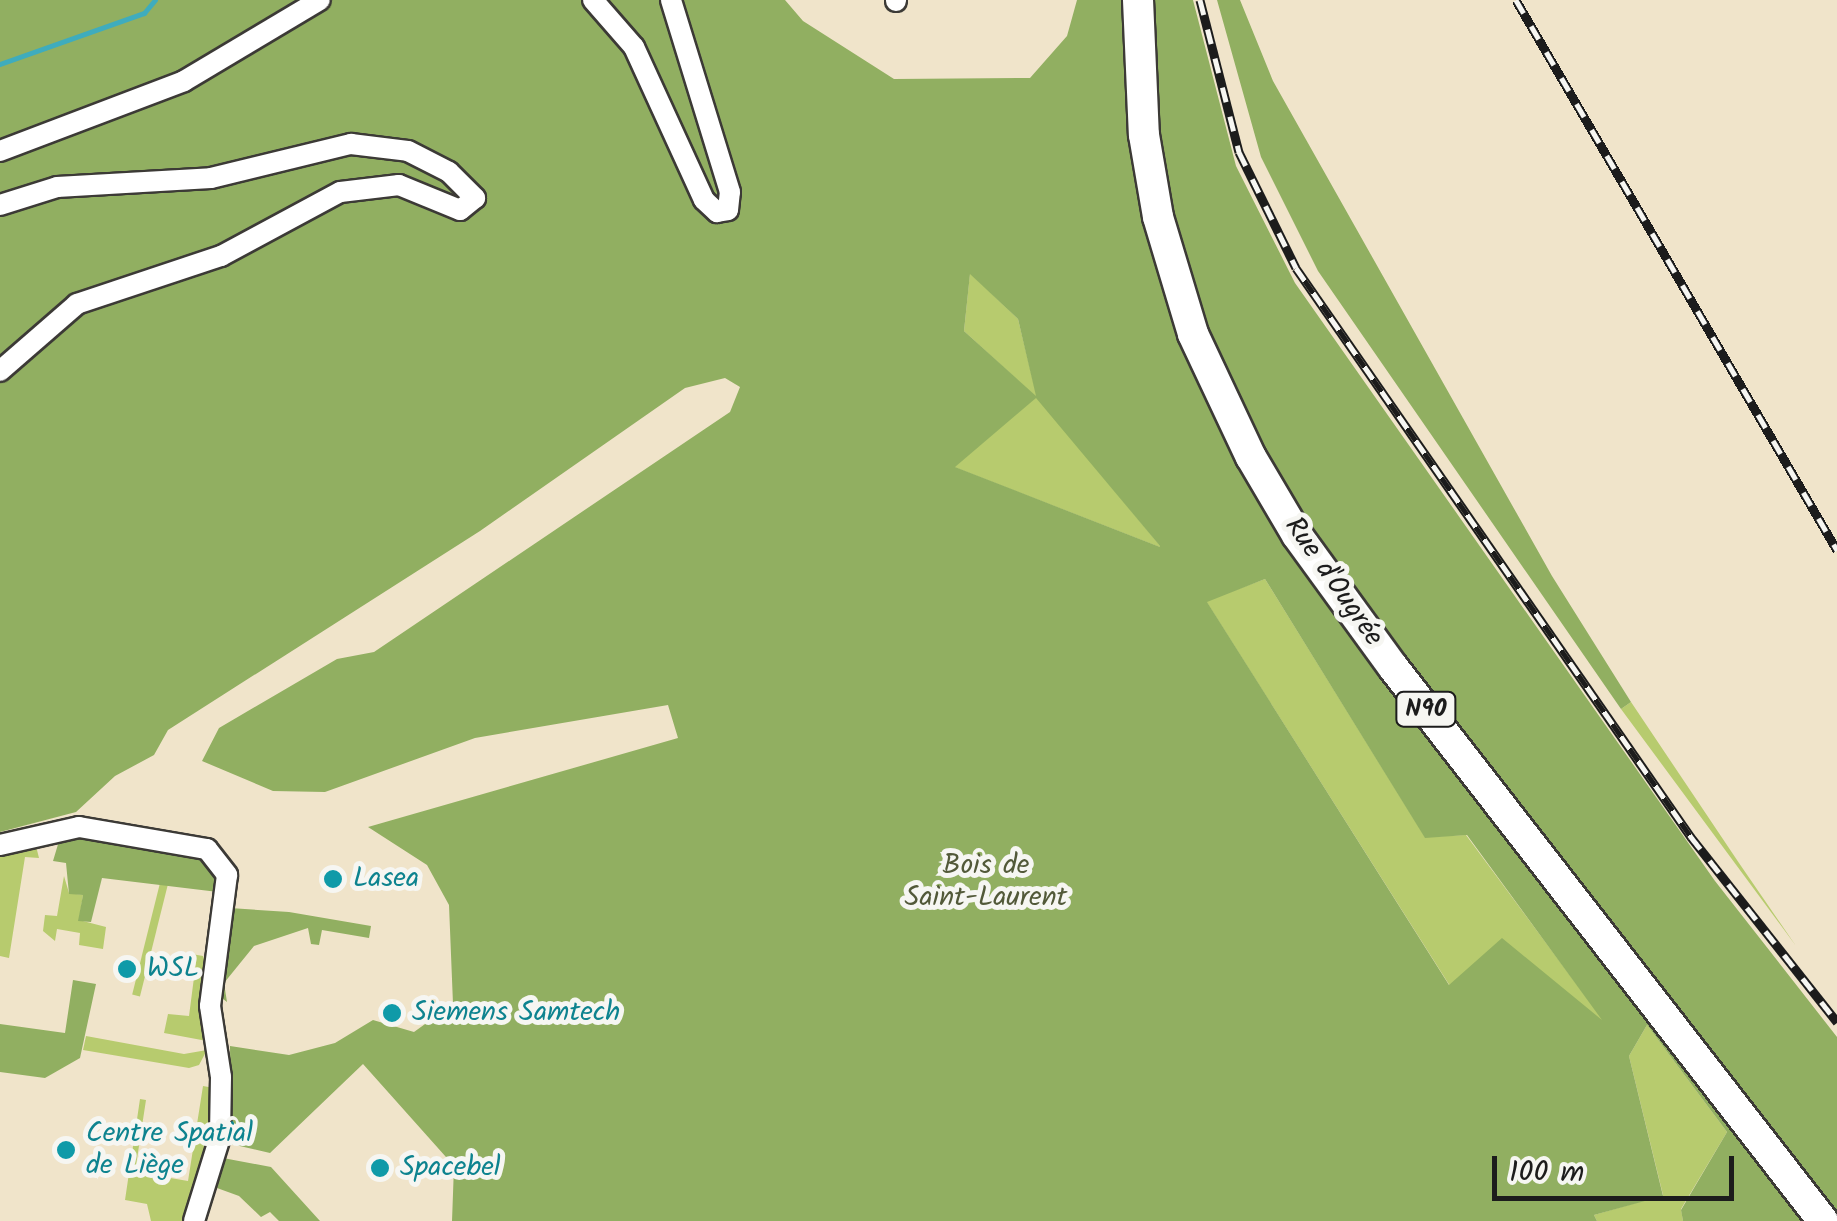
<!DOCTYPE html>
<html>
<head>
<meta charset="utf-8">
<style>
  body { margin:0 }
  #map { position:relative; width:1837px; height:1221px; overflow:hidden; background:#f0e4ca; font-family:Kalam,sans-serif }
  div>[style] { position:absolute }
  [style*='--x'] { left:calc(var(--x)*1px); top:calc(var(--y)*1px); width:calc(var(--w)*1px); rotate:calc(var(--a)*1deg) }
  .green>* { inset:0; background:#b7cb6e; transform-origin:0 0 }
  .forest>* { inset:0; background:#91af61 }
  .stream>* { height:5px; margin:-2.5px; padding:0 2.5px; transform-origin:2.5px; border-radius:2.5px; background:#3facbd }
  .roads { filter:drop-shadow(2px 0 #3c3a36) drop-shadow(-2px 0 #3c3a36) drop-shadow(0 2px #3c3a36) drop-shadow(0 -2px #3c3a36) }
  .minor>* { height:20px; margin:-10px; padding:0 10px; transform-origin:10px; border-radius:10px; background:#fff }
  .primary>* { height:30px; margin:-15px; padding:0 15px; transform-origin:15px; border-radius:15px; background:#fff }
  .rail>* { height:9px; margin-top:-4.5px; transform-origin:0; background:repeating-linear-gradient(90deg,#f6f6f2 0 15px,#1c1c1c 0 30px); box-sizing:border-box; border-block:2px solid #1c1c1c }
  .dots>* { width:28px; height:28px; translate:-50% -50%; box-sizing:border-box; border:5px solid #f6f6f2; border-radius:50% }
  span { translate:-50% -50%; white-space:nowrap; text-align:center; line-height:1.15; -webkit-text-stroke:10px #f6f6f2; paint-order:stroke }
  .shield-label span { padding:2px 8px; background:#f6f6f2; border:2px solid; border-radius:8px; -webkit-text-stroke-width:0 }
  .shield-label { font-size:25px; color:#1c1c1c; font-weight:700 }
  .street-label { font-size:28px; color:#1c1c1c }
  .park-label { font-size:28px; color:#525939 }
  .culture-label { font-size:28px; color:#0d838f }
  .left { translate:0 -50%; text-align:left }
  .scale { position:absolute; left:1492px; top:1156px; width:242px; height:45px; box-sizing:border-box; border:5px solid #1c1c1c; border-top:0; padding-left:12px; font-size:30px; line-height:35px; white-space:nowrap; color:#1c1c1c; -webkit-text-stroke:8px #f6f6f2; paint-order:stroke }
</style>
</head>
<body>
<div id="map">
  <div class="green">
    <i style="clip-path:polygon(970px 273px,1018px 319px,1037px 397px,1162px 548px,954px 467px,1036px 397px,964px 331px)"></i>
    <i style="clip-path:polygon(1265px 579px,1425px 837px,1466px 835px,1606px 1024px,1450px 986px,1206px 601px)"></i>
    <i style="clip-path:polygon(1631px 702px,1739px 863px,1796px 946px,1621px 709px)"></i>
    <i style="clip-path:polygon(35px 842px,39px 858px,25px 857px,9px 958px,0 956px,0 851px)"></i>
    <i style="clip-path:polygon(64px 876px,69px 893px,83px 895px,79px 920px,106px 927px,103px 949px,79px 945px,80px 933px,57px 929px,55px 941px,43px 931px,45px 915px,57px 916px)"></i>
    <i style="left:160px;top:883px;width:8px;height:115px;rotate:14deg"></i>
    <i style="clip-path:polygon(186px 953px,203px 956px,206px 965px,200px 1001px,207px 1041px,164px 1033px,168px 1014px,189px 1016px,196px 962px,185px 960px)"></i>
    <i style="clip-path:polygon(1647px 1025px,1727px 1132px,1681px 1209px,1683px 1221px,1597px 1221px,1594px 1215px,1663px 1195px,1629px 1056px)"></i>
    <i style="clip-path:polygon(86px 1036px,184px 1054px,207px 1050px,199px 1065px,189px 1068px,83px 1050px)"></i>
    <i style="clip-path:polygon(203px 1086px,214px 1088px,214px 1129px,185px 1221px,151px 1221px,147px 1204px,125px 1200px,140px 1099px,146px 1100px,135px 1172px,188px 1181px)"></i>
  </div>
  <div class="forest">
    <i style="clip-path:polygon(evenodd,0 0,785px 0,803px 21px,894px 79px,1030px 78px,1067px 36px,1077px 0,1193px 0,1236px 166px,1295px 283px,1715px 881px,1837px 1037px,1837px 1221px,1683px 1221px,1681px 1210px,1727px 1132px,1647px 1025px,1629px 1056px,1663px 1196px,1594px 1215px,1597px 1221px,452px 1221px,454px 1166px,363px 1064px,270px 1153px,231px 1144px,230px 1046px,289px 1055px,335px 1043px,373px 1020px,414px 1032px,453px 1004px,449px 905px,427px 865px,368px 827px,678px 738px,668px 705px,475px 738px,325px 792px,273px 791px,202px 761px,219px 728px,337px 659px,374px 652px,730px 412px,740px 387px,725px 378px,685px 388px,480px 531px,168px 730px,154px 755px,115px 776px,76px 812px,0 832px,0 0,970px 274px,1018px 319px,1036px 396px,964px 331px,970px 274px,0 0,1036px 398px,1160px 546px,1160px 547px,955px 467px,1036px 398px,0 0,1265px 579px,1425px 838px,1467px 835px,1602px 1020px,1502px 938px,1449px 985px,1207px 602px,1265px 579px)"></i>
    <i style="clip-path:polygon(1217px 0,1240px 0,1273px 81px,1552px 576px,1631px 702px,1621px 709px,1318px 271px,1261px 157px)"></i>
    <i style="clip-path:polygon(70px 837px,200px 857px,220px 880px,218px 892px,102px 878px,91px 922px,78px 921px,83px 895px,69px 894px,66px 863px,53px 861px,59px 841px)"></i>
    <i style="clip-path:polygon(230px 908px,289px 912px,371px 926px,369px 938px,322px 930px,319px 945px,311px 944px,308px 928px,254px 946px,224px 983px,227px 1002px,218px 995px)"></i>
    <i style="clip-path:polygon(73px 980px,96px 984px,80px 1058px,45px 1078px,0 1072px,0 1024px,65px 1033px)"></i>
    <i style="clip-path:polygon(223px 1158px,271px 1167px,320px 1221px,279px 1221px,270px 1212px,261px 1217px,239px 1196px,217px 1188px)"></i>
  </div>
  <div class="stream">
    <i style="--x:0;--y:64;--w:153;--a:-19.5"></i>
    <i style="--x:144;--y:13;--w:17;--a:-50"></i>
  </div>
  <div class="roads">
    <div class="minor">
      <i style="--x:593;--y:0;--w:62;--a:48.9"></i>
      <i style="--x:634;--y:47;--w:168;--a:65.4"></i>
      <i style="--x:704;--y:200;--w:18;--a:43"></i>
      <i style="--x:717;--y:212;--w:11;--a:-10"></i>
      <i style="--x:728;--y:210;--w:18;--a:-84"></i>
      <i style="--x:730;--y:192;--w:201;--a:-107.1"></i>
      <i style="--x:896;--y:1;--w:1;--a:-90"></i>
      <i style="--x:0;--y:151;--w:197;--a:-20.8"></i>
      <i style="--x:184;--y:81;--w:158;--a:-30.8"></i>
      <i style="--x:0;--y:205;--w:60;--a:-17.5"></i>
      <i style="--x:57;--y:187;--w:154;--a:-3.3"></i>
      <i style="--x:211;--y:178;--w:144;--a:-13.7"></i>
      <i style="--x:351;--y:144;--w:57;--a:7"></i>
      <i style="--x:408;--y:151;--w:46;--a:27.1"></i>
      <i style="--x:449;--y:172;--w:37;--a:45"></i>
      <i style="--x:475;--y:198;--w:19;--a:141"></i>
      <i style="--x:460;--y:210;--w:66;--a:-157.7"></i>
      <i style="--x:399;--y:185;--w:59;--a:173.2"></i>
      <i style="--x:340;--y:192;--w:135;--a:151.7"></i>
      <i style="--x:221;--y:256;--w:152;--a:161.6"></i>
      <i style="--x:77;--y:304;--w:102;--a:139"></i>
      <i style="--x:0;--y:845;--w:81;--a:-12.8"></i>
      <i style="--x:79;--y:827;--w:130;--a:9.8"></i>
      <i style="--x:207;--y:849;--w:33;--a:52"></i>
      <i style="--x:227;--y:875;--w:132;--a:97.4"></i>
      <i style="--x:210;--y:1006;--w:72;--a:81.2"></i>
      <i style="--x:221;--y:1077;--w:60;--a:91"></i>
      <i style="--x:220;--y:1137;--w:88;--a:107.2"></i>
    </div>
    <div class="primary">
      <i style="--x:1138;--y:0;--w:135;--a:87.5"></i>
      <i style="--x:1144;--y:135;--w:83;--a:80.3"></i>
      <i style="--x:1158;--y:217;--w:122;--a:73.3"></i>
      <i style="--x:1193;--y:334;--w:136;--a:64.8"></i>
      <i style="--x:1251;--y:457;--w:91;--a:59.5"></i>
      <i style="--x:1297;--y:535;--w:163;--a:54"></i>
      <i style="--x:1393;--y:667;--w:701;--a:52.18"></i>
    </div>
  </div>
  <div class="rail">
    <i style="--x:1200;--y:0;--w:157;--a:75.6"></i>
    <i style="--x:1239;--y:152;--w:129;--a:63.8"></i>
    <i style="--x:1296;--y:268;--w:693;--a:55.23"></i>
    <i style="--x:1691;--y:837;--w:236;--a:51.7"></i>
    <i style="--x:1516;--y:0;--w:637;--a:59.73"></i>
  </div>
  <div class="dots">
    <i style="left:333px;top:879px;background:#0f9aa8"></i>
    <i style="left:127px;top:969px;background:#0f9aa8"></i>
    <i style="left:392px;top:1013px;background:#0f9aa8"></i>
    <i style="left:66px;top:1150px;background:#0f9aa8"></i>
    <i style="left:380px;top:1168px;background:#0f9aa8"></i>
  </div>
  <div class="shield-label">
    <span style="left:1426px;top:709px">N90</span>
  </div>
  <div class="street-label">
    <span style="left:1333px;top:582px;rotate:55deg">Rue d'Ougrée</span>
  </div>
  <div class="park-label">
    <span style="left:986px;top:882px">Bois de<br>Saint-Laurent</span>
  </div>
  <div class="culture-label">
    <span class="left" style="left:353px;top:879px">Lasea</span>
    <span class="left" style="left:147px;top:969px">WSL</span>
    <span class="left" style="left:412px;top:1013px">Siemens Samtech</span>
    <span class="left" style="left:86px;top:1150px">Centre Spatial<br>de Liège</span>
    <span class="left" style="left:400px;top:1168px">Spacebel</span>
  </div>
  <div class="scale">100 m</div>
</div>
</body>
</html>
